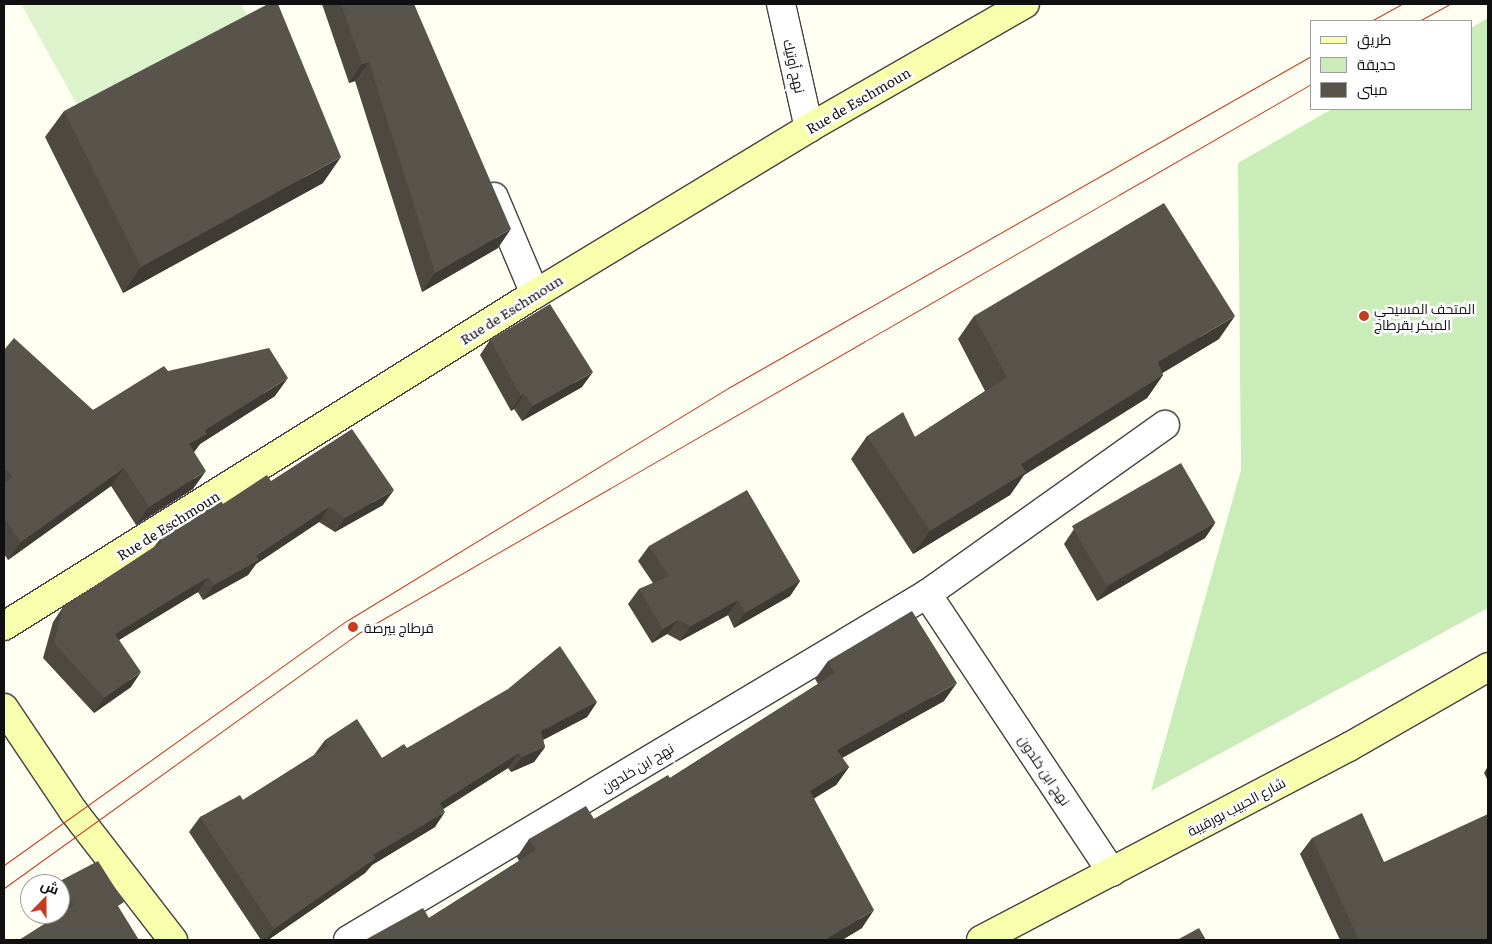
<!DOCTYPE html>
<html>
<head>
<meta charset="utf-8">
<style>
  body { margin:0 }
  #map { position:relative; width:1492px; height:944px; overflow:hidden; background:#fffff2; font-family:Literata,Cairo,serif }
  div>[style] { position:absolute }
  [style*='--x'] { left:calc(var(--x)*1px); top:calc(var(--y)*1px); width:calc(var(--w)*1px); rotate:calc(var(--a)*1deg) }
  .green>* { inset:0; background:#c9ecb9 }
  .pitch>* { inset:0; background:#ddf3cc }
  .roads { filter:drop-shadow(1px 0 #434343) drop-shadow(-1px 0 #434343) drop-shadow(0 1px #434343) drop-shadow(0 -1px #434343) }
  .street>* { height:28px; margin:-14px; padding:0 14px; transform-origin:14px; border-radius:14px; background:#fff }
  .secondary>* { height:28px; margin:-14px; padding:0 14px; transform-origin:14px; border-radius:14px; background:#f7ffad }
  .tram>* { height:1px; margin:-0.5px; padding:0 0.5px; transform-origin:0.5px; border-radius:0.5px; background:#c73b20 }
  .wall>* { inset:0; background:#4d4840 }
  .shaded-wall>* { inset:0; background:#3e3b34 }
  .building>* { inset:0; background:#59544b; transform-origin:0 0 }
  .dots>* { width:14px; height:14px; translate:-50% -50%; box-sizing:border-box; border:2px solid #fff; border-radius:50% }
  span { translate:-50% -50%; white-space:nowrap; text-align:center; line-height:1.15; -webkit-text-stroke:5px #fff; paint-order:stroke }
  .street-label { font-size:14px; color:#101010 }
  .poi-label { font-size:14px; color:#101010 }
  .left { translate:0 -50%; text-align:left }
  .frame { position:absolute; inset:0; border:5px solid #101010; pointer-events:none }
  .legend { position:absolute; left:1310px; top:20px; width:162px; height:90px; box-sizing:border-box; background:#fff; border:1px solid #9f9f9f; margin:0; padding:6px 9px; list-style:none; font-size:15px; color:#101010 }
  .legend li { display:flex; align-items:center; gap:10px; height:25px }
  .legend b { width:25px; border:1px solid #9f9f9f }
  .north { position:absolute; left:20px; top:874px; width:50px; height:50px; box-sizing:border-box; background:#fff; border:1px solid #9f9f9f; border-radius:50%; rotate:22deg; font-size:14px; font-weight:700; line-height:20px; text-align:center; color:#101010 }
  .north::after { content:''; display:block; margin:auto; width:18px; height:22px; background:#c73b20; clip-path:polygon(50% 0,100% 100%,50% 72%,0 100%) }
</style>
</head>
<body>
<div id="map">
  <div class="green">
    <i style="clip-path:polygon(1488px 18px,1488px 608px,1151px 791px,1241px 470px,1238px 163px,1332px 109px,1471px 109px,1471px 28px)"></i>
  </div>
  <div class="pitch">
    <i style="clip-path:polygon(21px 4px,241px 4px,250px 20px,81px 112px)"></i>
  </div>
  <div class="roads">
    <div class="street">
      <i style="--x:781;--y:4;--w:127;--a:77.3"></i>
      <i style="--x:494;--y:197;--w:105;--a:67.1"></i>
      <i style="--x:927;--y:594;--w:334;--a:56.4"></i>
      <i style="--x:348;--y:940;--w:675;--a:-30.86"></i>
      <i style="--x:927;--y:594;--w:292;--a:-35.4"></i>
    </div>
    <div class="secondary">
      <i style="--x:4;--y:626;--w:626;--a:-32.02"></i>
      <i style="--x:535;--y:294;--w:320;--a:-31.2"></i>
      <i style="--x:809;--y:128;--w:249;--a:-29.9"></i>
      <i style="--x:4;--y:708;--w:125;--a:56.1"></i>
      <i style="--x:74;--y:812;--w:162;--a:52.3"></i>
      <i style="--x:981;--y:940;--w:416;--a:-27.7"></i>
      <i style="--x:1349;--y:747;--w:160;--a:-29.9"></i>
    </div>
  </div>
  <div class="tram">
    <i style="--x:1371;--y:21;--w:35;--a:-29"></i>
    <i style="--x:1419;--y:21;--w:35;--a:-29"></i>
    <i style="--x:4;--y:865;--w:422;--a:-35.5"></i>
    <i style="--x:348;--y:620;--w:445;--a:-31.4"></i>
    <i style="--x:728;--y:388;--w:671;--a:-29.66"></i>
    <i style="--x:4;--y:888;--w:435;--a:-35.7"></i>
    <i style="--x:357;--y:634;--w:1101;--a:-29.96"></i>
  </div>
  <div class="wall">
    <i style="clip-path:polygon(322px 4px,414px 4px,498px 248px,422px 292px,355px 81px,349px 83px)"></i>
    <i style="clip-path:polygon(64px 111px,323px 183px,123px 293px,45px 137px)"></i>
    <i style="clip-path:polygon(974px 316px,1219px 339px,1162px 373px,1163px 375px,1147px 398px,1024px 475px,1010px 495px,913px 554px,851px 459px,867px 436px,915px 437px,985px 391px,958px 339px)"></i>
    <i style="clip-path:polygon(490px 340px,582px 387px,522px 421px,514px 409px,511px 411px,480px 355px)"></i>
    <i style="clip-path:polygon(4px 350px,93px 410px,168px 371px,275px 396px,200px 444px,194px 452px,193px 489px,136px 525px,111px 486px,8px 560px,4px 554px)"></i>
    <i style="clip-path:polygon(271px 481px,383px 505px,335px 532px,319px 522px,256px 564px,248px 575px,203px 600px,198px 592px,119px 640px,131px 687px,94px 713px,43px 658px,53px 622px,63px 607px,154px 547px,160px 539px,223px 504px)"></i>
    <i style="clip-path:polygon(1215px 523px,1205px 538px,1097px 601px,1064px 544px,1074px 529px)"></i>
    <i style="clip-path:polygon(649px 546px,800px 581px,790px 596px,734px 628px,728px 615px,680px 641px,667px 634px,652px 643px,628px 604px,639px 589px,653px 583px,638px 561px)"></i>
    <i style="clip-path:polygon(828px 661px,944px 701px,842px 758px,849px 767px,836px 785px,814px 798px,862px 928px,842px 940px,365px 940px,429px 918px,519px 861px,517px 857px,529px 839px,594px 819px,670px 778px,818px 684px,815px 679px)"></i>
    <i style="clip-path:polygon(597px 702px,587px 717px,543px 740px,545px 747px,534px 762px,511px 772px,508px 768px,443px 809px,435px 827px,372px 865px,365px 873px,268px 940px,261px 940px,189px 832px,200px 817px,243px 800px,314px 755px,325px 740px,382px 758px,407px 748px)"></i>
    <i style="clip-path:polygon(1488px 766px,1488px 781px,1484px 773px)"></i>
    <i style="clip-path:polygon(1312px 838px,1384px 862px,1488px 940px,1340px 940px,1300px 854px)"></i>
    <i style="clip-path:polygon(58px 882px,119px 908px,60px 914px,60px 884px,57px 884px)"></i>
  </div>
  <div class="shaded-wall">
    <i style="clip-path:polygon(369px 62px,355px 81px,349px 83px,362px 64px)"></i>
    <i style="clip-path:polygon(341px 157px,323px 183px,123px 293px,141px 267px)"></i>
    <i style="clip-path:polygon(511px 229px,498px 248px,422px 292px,435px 273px)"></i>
    <i style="clip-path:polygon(1235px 316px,1219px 339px,1141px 386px,1158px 362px)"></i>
    <i style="clip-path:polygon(593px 372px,582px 387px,522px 421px,533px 406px)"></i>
    <i style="clip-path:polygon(1163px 375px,1147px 398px,1024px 475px,1010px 495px,913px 554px,930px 531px,1021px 464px)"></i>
    <i style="clip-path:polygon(288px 378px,275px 396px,200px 444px,194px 452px,189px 444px,205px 430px)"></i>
    <i style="clip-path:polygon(524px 394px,514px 409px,511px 411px,521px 396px)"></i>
    <i style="clip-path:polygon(124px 468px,111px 486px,8px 560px,21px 542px)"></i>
    <i style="clip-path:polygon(206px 471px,193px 489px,136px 525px,149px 507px)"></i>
    <i style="clip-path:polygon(394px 490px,383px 505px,335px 532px,345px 518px)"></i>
    <i style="clip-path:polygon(329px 507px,319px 522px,256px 564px,248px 575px,203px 600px,214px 585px,256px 556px)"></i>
    <i style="clip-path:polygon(1215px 523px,1205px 538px,1097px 601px,1108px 586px)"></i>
    <i style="clip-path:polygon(208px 577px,198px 592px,104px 649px,115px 634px)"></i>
    <i style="clip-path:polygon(800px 581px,790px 596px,734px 628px,745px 613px)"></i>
    <i style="clip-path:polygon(738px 600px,728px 615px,680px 641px,691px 626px)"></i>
    <i style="clip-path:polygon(678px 620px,667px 634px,652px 643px,663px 629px)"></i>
    <i style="clip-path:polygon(141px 672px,131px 687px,94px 713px,104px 698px)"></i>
    <i style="clip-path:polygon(957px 683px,944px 701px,824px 768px,837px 750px)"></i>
    <i style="clip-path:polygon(597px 702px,587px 717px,531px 746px,541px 731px)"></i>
    <i style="clip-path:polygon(545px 747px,534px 762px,511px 772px,522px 757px)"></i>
    <i style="clip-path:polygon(519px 753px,508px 768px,429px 818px,440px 803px)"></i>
    <i style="clip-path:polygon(849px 767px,836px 785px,797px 809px,810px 791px)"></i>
    <i style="clip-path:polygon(445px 812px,435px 827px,372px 865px,365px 873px,268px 940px,266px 940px,274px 929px,373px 855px)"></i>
    <i style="clip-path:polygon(874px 910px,862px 928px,842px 940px,825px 940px)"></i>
  </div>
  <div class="building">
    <i style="clip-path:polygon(268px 4px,278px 4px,341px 157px,141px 267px,64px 111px)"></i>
    <i style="clip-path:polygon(341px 4px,414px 4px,511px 229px,435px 273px,369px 62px,362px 64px)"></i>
    <i style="clip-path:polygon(1164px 203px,1235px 316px,1158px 362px,1163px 375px,1021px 464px,1026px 472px,930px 531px,867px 436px,903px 412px,915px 437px,1007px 377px,974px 316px)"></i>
    <i style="clip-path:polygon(550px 304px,593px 372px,533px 406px,524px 394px,521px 396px,490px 340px)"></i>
    <i style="clip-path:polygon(14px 338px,93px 410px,164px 366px,168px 371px,269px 348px,288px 378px,205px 430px,207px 434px,189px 444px,206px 471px,149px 507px,124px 468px,21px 542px,4px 518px,4px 483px,13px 477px,4px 468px,4px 350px)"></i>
    <i style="clip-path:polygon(352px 429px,394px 490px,345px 518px,329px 507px,256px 556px,259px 560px,214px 585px,208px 577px,115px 634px,141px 672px,104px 698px,54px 643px,63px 607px,162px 542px,160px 539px,221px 501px,223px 504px,267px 475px,271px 481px)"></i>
    <i style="left:1181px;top:463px;width:69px;height:126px;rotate:60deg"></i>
    <i style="clip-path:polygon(747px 490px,800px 581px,745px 613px,738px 600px,691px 626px,678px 620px,663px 629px,639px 589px,669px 576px,649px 546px)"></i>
    <i style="clip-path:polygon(912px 611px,957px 683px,837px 750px,849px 767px,810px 791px,874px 910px,825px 940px,821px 940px,821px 939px,820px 940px,365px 940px,423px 908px,429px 918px,536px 850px,529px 839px,586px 806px,594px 819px,668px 775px,670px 778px,835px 673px,828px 661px)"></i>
    <i style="clip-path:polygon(560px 646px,597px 702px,541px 731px,545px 747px,522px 757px,519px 753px,440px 803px,445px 812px,373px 855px,376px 858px,274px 929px,200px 817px,240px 795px,243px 800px,329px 746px,325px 740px,357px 719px,382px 758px,404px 744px,407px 748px,508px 689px)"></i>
    <i style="clip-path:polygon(1362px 813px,1384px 862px,1488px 814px,1488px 940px,1359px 940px,1312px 838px)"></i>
    <i style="clip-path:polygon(98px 861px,124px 902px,118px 906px,139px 940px,19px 940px,74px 905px,58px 882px)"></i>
    <i style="clip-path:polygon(1199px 928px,1206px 940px,1177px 940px)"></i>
  </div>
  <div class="dots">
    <i style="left:1364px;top:316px;background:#c73b20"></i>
    <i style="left:353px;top:627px;background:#c73b20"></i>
  </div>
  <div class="street-label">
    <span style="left:795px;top:66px;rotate:77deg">نهج أوتيك</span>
    <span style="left:858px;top:100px;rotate:-30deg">Rue de Eschmoun</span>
    <span style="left:511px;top:309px;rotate:-32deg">Rue de Eschmoun</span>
    <span style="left:168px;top:525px;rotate:-32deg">Rue de Eschmoun</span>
    <span style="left:637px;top:767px;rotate:-31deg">نهج ابن خلدون</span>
    <span style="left:1045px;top:770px;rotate:56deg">نهج ابن خلدون</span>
    <span style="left:1236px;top:806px;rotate:-28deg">شارع الحبيب بورقيبة</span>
  </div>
  <div class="poi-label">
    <span class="left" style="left:1374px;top:316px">المتحف المسيحي<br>المبكر بقرطاج</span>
    <span class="left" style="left:364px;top:627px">قرطاج بيرصة</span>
  </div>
  <div class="frame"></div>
  <ul class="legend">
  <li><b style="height:6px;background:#f7ffad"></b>طريق</li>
  <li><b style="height:14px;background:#c9ecb9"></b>حديقة</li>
  <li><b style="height:14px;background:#59544b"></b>مبنى</li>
  </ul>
  <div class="north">ش</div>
</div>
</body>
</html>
